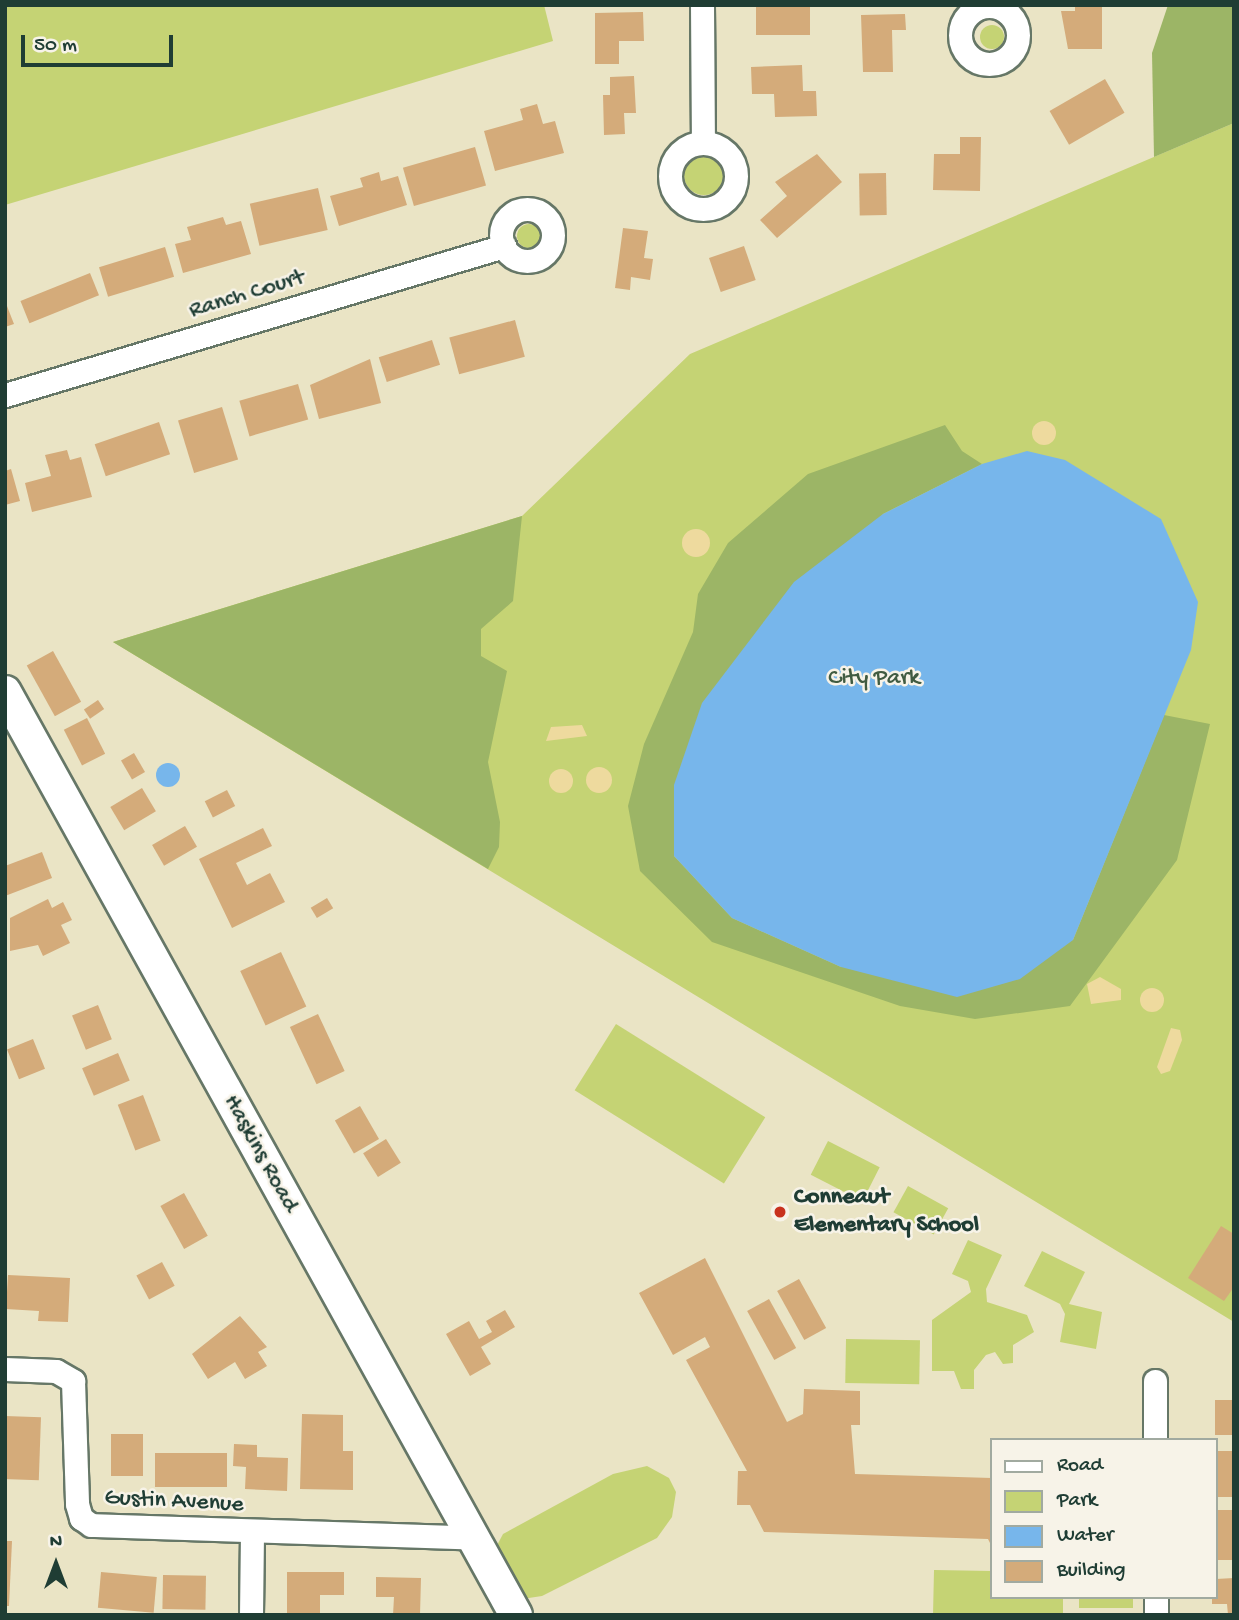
<!DOCTYPE html>
<html>
<head>
<meta charset="utf-8">
<style>
  body { margin:0 }
  #map { position:relative; width:1239px; height:1620px; overflow:hidden; background:#eae4c5; font-family:"Gochi Hand",sans-serif }
  div>[style] { position:absolute }
  [style*='--x'] { left:calc(var(--x)*1px); top:calc(var(--y)*1px); width:calc(var(--w)*1px); rotate:calc(var(--a)*1deg) }
  .green>* { inset:0; background:#c5d374; transform-origin:0 0 }
  .round { border-radius:50% }
  .forest>* { inset:0; background:#9cb566 }
  .sand>* { inset:0; background:#eeda9e }
  .water>* { inset:0; background:#77b6eb }
  .building>* { inset:0; background:#d4ab7a; transform-origin:0 0 }
  .roads { filter:drop-shadow(2px 0 #667767) drop-shadow(-2px 0 #667767) drop-shadow(0 2px #667767) drop-shadow(0 -2px #667767) }
  .minor>* { height:23px; margin:-11.5px; padding:0 11.5px; transform-origin:11.5px; border-radius:11.5px; background:#fff }
  .minor>.ring { margin:-11.5px; padding:0; box-sizing:content-box; background:none; border:23px solid #fff; border-radius:50% }
  .secondary>* { height:32px; margin:-16px; padding:0 16px; transform-origin:16px; border-radius:16px; background:#fff }
  .dots>* { width:19px; height:19px; translate:-50% -50%; box-sizing:border-box; border:4px solid #f7f3e8; border-radius:50% }
  span { translate:-50% -50%; white-space:nowrap; text-align:center; line-height:1.15; -webkit-text-stroke:5px #f7f3e8; paint-order:stroke }
  .street-label { font-size:24px; color:#1f3d34 }
  .park-label { font-size:24px; color:#405b41 }
  .poi-label { font-size:24px; color:#1f3d34; font-weight:700 }
  .left { translate:0 -50%; text-align:left }
  .frame { position:absolute; inset:0; border:7px solid #1f3d34; pointer-events:none }
  .legend { position:absolute; left:990px; top:1438px; width:228px; height:161px; box-sizing:border-box; background:#f7f3e8; border:2px solid #a1aaa0; margin:0; padding:9px 12px; list-style:none; font-size:21px; color:#1f3d34 }
  .legend li { display:flex; align-items:center; gap:14px; height:35px }
  .legend b { width:35px; border:2px solid #a1aaa0 }
  .north { position:absolute; left:21px; top:1529px; width:70px; height:70px; -webkit-text-stroke:5px #f7f3e8; paint-order:stroke; rotate:0deg; font-size:19px; font-weight:700; line-height:28px; text-align:center; color:#1f3d34 }
  .north::after { content:''; display:block; margin:auto; width:24px; height:32px; background:#1f3d34; clip-path:polygon(50% 0,100% 100%,50% 72%,0 100%) }
  .scale { position:absolute; left:21px; top:35px; width:152px; height:32px; box-sizing:border-box; border:4px solid #1f3d34; border-top:0; padding-left:9px; font-size:21px; line-height:24px; white-space:nowrap; color:#1f3d34; -webkit-text-stroke:5px #f7f3e8; paint-order:stroke }
</style>
</head>
<body>
<div id="map">
  <div class="green">
    <i style="clip-path:polygon(5px 5px,544px 5px,553px 41px,5px 205px)"></i>
    <i class="round" style="left:980px;top:25px;width:24px;height:24px"></i>
    <i style="clip-path:polygon(1234px 123px,1234px 1322px,113px 642px,522px 516px,690px 354px)"></i>
    <i class="round" style="left:684px;top:155px;width:40px;height:40px"></i>
    <i class="round" style="left:517px;top:224px;width:24px;height:24px"></i>
    <i style="left:616px;top:1024px;width:176px;height:78px;rotate:32deg"></i>
    <i style="left:828px;top:1141px;width:58px;height:38px;rotate:27deg"></i>
    <i style="left:908px;top:1186px;width:46px;height:30px;rotate:29deg"></i>
    <i style="clip-path:polygon(968px 1240px,1002px 1255px,986px 1289px,987px 1302px,1027px 1315px,1034px 1332px,1013px 1345px,1013px 1363px,1003px 1364px,995px 1352px,986px 1355px,974px 1370px,974px 1389px,961px 1389px,954px 1371px,932px 1371px,932px 1320px,971px 1292px,968px 1281px,952px 1274px)"></i>
    <i style="clip-path:polygon(1042px 1251px,1085px 1272px,1069px 1304px,1102px 1312px,1096px 1349px,1060px 1342px,1065px 1314px,1060px 1304px,1024px 1286px)"></i>
    <i style="left:846px;top:1339px;width:74px;height:44px;rotate:1deg"></i>
    <i style="clip-path:polygon(647px 1466px,669px 1478px,676px 1492px,672px 1517px,657px 1538px,542px 1596px,522px 1599px,494px 1551px,503px 1534px,613px 1474px)"></i>
    <i style="clip-path:polygon(934px 1570px,992px 1571px,992px 1597px,1063px 1597px,1063px 1615px,933px 1615px)"></i>
    <i style="clip-path:polygon(1079px 1597px,1143px 1597px,1143px 1599px,1133px 1599px,1133px 1608px,1079px 1608px)"></i>
  </div>
  <div class="forest">
    <i style="clip-path:polygon(1168px 5px,1234px 5px,1234px 123px,1154px 157px,1152px 53px)"></i>
    <i style="clip-path:polygon(945px 425px,962px 451px,982px 464px,883px 514px,674px 856px,732px 918px,841px 967px,1073px 940px,1164px 715px,1210px 724px,1177px 860px,1070px 1006px,975px 1019px,900px 1006px,712px 942px,640px 871px,628px 806px,644px 744px,693px 632px,698px 594px,728px 543px,808px 474px)"></i>
    <i style="clip-path:polygon(522px 516px,513px 601px,481px 629px,481px 656px,507px 671px,488px 762px,500px 822px,499px 847px,488px 869px,113px 642px)"></i>
  </div>
  <div class="sand">
    <i class="round" style="left:1032px;top:421px;width:24px;height:24px"></i>
    <i class="round" style="left:682px;top:529px;width:28px;height:28px"></i>
    <i style="clip-path:polygon(582px 725px,587px 736px,546px 741px,551px 727px)"></i>
    <i class="round" style="left:586px;top:767px;width:26px;height:26px"></i>
    <i class="round" style="left:549px;top:769px;width:24px;height:24px"></i>
    <i style="clip-path:polygon(1100px 977px,1121px 989px,1121px 1000px,1091px 1004px,1087px 984px)"></i>
    <i class="round" style="left:1140px;top:988px;width:24px;height:24px"></i>
    <i style="clip-path:polygon(1171px 1028px,1180px 1030px,1182px 1040px,1170px 1071px,1161px 1074px,1157px 1067px)"></i>
  </div>
  <div class="water">
    <i style="clip-path:polygon(1027px 451px,1065px 460px,1161px 519px,1198px 602px,1191px 650px,1073px 940px,1020px 979px,957px 997px,841px 967px,732px 918px,674px 856px,674px 785px,702px 703px,794px 582px,883px 514px,982px 464px)"></i>
    <i class="round" style="left:156px;top:763px;width:24px;height:24px"></i>
  </div>
  <div class="building">
    <i style="left:756px;top:5px;width:54px;height:30px"></i>
    <i style="clip-path:polygon(1075px 5px,1102px 5px,1102px 49px,1068px 49px,1061px 11px,1075px 11px)"></i>
    <i style="clip-path:polygon(643px 12px,644px 41px,619px 41px,619px 64px,595px 64px,595px 13px)"></i>
    <i style="clip-path:polygon(905px 14px,906px 30px,892px 30px,893px 72px,863px 72px,861px 15px)"></i>
    <i style="clip-path:polygon(802px 65px,803px 91px,816px 91px,817px 116px,775px 117px,774px 94px,752px 94px,751px 67px)"></i>
    <i style="clip-path:polygon(634px 76px,636px 113px,624px 113px,625px 134px,604px 135px,603px 95px,610px 95px,610px 77px)"></i>
    <i style="left:1105px;top:79px;width:39px;height:64px;rotate:60deg"></i>
    <i style="clip-path:polygon(537px 104px,543px 124px,555px 121px,564px 153px,495px 171px,484px 131px,523px 120px,520px 109px)"></i>
    <i style="clip-path:polygon(960px 137px,981px 137px,980px 191px,933px 190px,934px 154px,960px 154px)"></i>
    <i style="left:475px;top:147px;width:40px;height:75px;rotate:74deg"></i>
    <i style="clip-path:polygon(817px 154px,842px 182px,777px 238px,760px 220px,787px 196px,775px 182px)"></i>
    <i style="clip-path:polygon(379px 172px,381px 181px,398px 176px,407px 205px,339px 226px,330px 196px,363px 187px,360px 178px)"></i>
    <i style="left:886px;top:173px;width:42px;height:27px;rotate:89deg"></i>
    <i style="left:318px;top:188px;width:43px;height:70px;rotate:77deg"></i>
    <i style="clip-path:polygon(223px 217px,226px 225px,241px 221px,251px 254px,183px 273px,175px 244px,191px 240px,187px 227px)"></i>
    <i style="clip-path:polygon(623px 228px,648px 231px,644px 258px,653px 259px,650px 280px,631px 277px,630px 290px,615px 288px)"></i>
    <i style="left:744px;top:246px;width:36px;height:37px;rotate:71deg"></i>
    <i style="left:165px;top:247px;width:31px;height:69px;rotate:73deg"></i>
    <i style="left:90px;top:273px;width:24px;height:75px;rotate:68deg"></i>
    <i style="clip-path:polygon(5px 301px,14px 324px,5px 327px)"></i>
    <i style="left:515px;top:320px;width:38px;height:68px;rotate:75deg"></i>
    <i style="left:432px;top:340px;width:26px;height:56px;rotate:72deg"></i>
    <i style="clip-path:polygon(370px 359px,381px 403px,319px 419px,310px 385px)"></i>
    <i style="left:298px;top:384px;width:37px;height:61px;rotate:74deg"></i>
    <i style="left:222px;top:407px;width:55px;height:46px;rotate:73deg"></i>
    <i style="left:159px;top:422px;width:34px;height:68px;rotate:71deg"></i>
    <i style="clip-path:polygon(67px 450px,70px 460px,81px 457px,92px 497px,32px 512px,25px 483px,51px 476px,45px 455px)"></i>
    <i style="clip-path:polygon(11px 469px,20px 501px,5px 505px,5px 471px)"></i>
    <i style="left:53px;top:651px;width:58px;height:30px;rotate:61deg"></i>
    <i style="left:98px;top:700px;width:11px;height:17px;rotate:56deg"></i>
    <i style="left:87px;top:718px;width:40px;height:26px;rotate:63deg"></i>
    <i style="left:134px;top:753px;width:22px;height:15px;rotate:60deg"></i>
    <i style="left:142px;top:788px;width:27px;height:37px;rotate:59deg"></i>
    <i style="left:227px;top:790px;width:18px;height:25px;rotate:63deg"></i>
    <i style="left:185px;top:826px;width:24px;height:38px;rotate:60deg"></i>
    <i style="clip-path:polygon(263px 828px,272px 846px,236px 863px,247px 885px,270px 873px,285px 902px,232px 928px,199px 859px)"></i>
    <i style="clip-path:polygon(42px 852px,52px 878px,5px 896px,5px 866px)"></i>
    <i style="left:327px;top:898px;width:12px;height:19px;rotate:59deg"></i>
    <i style="clip-path:polygon(48px 899px,52px 908px,63px 902px,72px 920px,61px 925px,70px 943px,43px 956px,38px 945px,10px 951px,10px 918px)"></i>
    <i style="left:281px;top:952px;width:60px;height:45px;rotate:65deg"></i>
    <i style="left:98px;top:1005px;width:37px;height:28px;rotate:68deg"></i>
    <i style="left:318px;top:1014px;width:63px;height:31px;rotate:65deg"></i>
    <i style="left:33px;top:1039px;width:32px;height:28px;rotate:68deg"></i>
    <i style="left:118px;top:1053px;width:30px;height:39px;rotate:67deg"></i>
    <i style="left:143px;top:1095px;width:49px;height:27px;rotate:69deg"></i>
    <i style="left:360px;top:1106px;width:38px;height:29px;rotate:60deg"></i>
    <i style="left:386px;top:1139px;width:28px;height:27px;rotate:58deg"></i>
    <i style="left:184px;top:1193px;width:49px;height:27px;rotate:61deg"></i>
    <i style="clip-path:polygon(1221px 1226px,1234px 1234px,1234px 1287px,1224px 1301px,1188px 1278px)"></i>
    <i style="clip-path:polygon(705px 1258px,787px 1422px,803px 1414px,804px 1389px,860px 1391px,860px 1425px,851px 1425px,855px 1474px,992px 1478px,992px 1547px,988px 1539px,764px 1532px,750px 1505px,737px 1505px,738px 1471px,747px 1471px,686px 1360px,710px 1347px,705px 1337px,673px 1355px,639px 1293px)"></i>
    <i style="left:162px;top:1262px;width:27px;height:29px;rotate:62deg"></i>
    <i style="clip-path:polygon(8px 1275px,70px 1278px,68px 1322px,38px 1321px,39px 1311px,6px 1309px)"></i>
    <i style="left:799px;top:1279px;width:56px;height:25px;rotate:61deg"></i>
    <i style="left:769px;top:1299px;width:56px;height:25px;rotate:61deg"></i>
    <i style="clip-path:polygon(505px 1310px,515px 1327px,481px 1347px,491px 1364px,470px 1376px,446px 1334px,469px 1321px,479px 1339px,492px 1332px,486px 1321px)"></i>
    <i style="clip-path:polygon(240px 1316px,267px 1347px,258px 1352px,267px 1366px,245px 1379px,235px 1362px,208px 1379px,192px 1354px)"></i>
    <i style="left:1215px;top:1400px;width:19px;height:35px"></i>
    <i style="clip-path:polygon(302px 1414px,343px 1415px,343px 1451px,353px 1451px,353px 1490px,300px 1489px)"></i>
    <i style="left:5px;top:1416px;width:36px;height:63px;rotate:2deg"></i>
    <i style="left:111px;top:1434px;width:32px;height:42px"></i>
    <i style="clip-path:polygon(234px 1444px,257px 1445px,257px 1457px,288px 1458px,287px 1491px,245px 1489px,246px 1467px,233px 1466px)"></i>
    <i style="left:1217px;top:1451px;width:17px;height:46px"></i>
    <i style="left:155px;top:1453px;width:72px;height:34px"></i>
    <i style="left:1217px;top:1510px;width:17px;height:50px"></i>
    <i style="clip-path:polygon(5px 1541px,12px 1541px,9px 1606px,5px 1606px)"></i>
    <i style="left:101px;top:1572px;width:56px;height:36px;rotate:5deg"></i>
    <i style="clip-path:polygon(287px 1572px,344px 1572px,344px 1595px,320px 1595px,320px 1613px,287px 1613px)"></i>
    <i style="left:163px;top:1575px;width:43px;height:34px;rotate:1deg"></i>
    <i style="clip-path:polygon(376px 1577px,421px 1578px,420px 1615px,393px 1615px,394px 1597px,376px 1597px)"></i>
    <i style="clip-path:polygon(1234px 1578px,1234px 1615px,1228px 1615px,1227px 1604px,1212px 1604px,1212px 1597px,1216px 1579px)"></i>
  </div>
  <div class="roads">
    <div class="minor">
      <i style="--x:702;--y:5;--w:137;--a:89.6"></i>
      <i class="ring" style="left:960px;top:6px;width:35px;height:35px"></i>
      <i class="ring" style="left:670px;top:143px;width:43px;height:43px"></i>
      <i class="ring" style="left:501px;top:209px;width:29px;height:29px"></i>
      <i style="--x:5;--y:395;--w:521;--a:-16.63"></i>
      <i style="--x:5;--y:1369;--w:51;--a:2.2"></i>
      <i style="--x:56;--y:1371;--w:20;--a:30"></i>
      <i style="--x:73;--y:1381;--w:123;--a:88.1"></i>
      <i style="--x:77;--y:1504;--w:15;--a:74"></i>
      <i style="--x:81;--y:1518;--w:12;--a:35"></i>
      <i style="--x:91;--y:1525;--w:383;--a:1.9"></i>
      <i style="--x:1155;--y:1381;--w:59;--a:90"></i>
      <i style="--x:1156;--y:1597;--w:18;--a:90"></i>
      <i style="--x:251;--y:1615;--w:82;--a:-89.3"></i>
    </div>
    <div class="secondary">
      <i style="--x:5;--y:692;--w:1055;--a:61.03"></i>
    </div>
  </div>
  <div class="dots">
    <i style="left:780px;top:1212px;background:#c8321e"></i>
  </div>
  <div class="street-label">
    <span style="left:247px;top:295px;rotate:-17deg">Ranch Court</span>
    <span style="left:260px;top:1154px;rotate:61deg">Haskins Road</span>
    <span style="left:174px;top:1502px;rotate:3deg">Gustin Avenue</span>
  </div>
  <div class="park-label">
    <span style="left:874px;top:679px">City Park</span>
  </div>
  <div class="poi-label">
    <span class="left" style="left:794px;top:1212px">Conneaut<br>Elementary School</span>
  </div>
  <div class="frame"></div>
  <ul class="legend">
  <li><b style="height:9px;background:#fff"></b>Road</li>
  <li><b style="height:19px;background:#c5d374"></b>Park</li>
  <li><b style="height:19px;background:#77b6eb"></b>Water</li>
  <li><b style="height:19px;background:#d4ab7a"></b>Building</li>
  </ul>
  <div class="north">N</div>
  <div class="scale">50 m</div>
</div>
</body>
</html>
